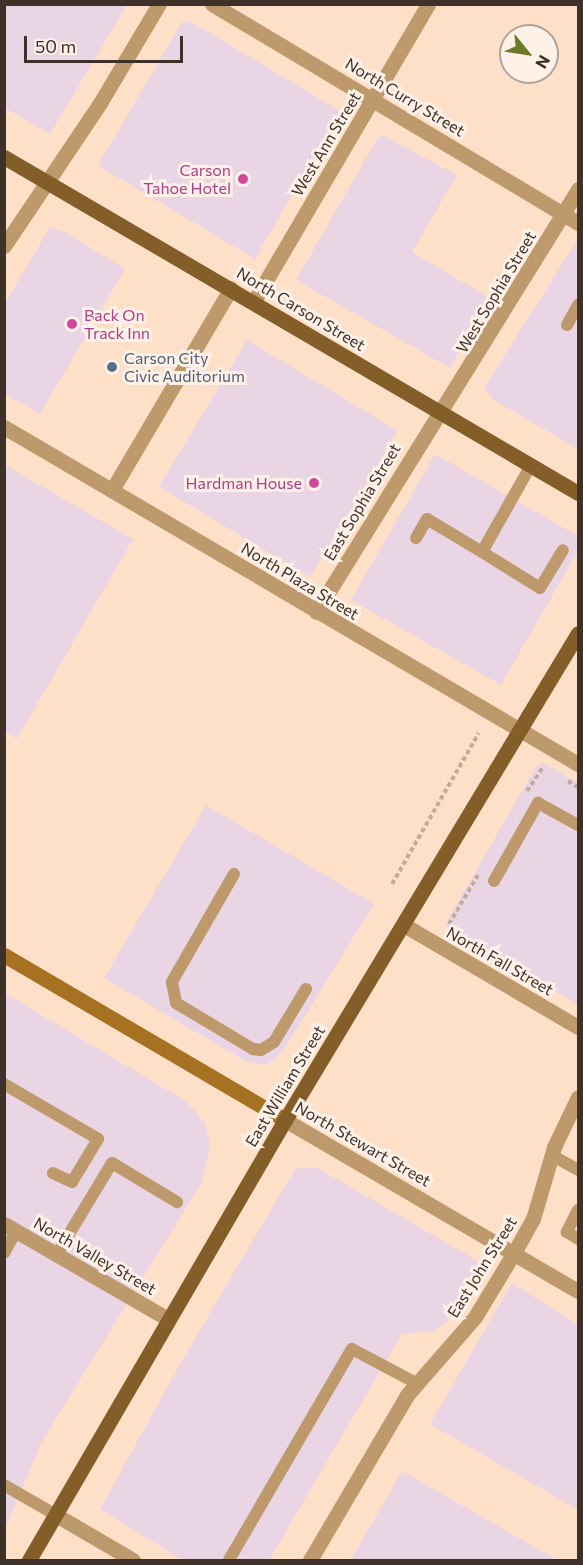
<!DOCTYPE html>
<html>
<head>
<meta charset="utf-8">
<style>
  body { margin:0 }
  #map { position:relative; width:583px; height:1565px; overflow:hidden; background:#fee0c9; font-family:Commissioner,sans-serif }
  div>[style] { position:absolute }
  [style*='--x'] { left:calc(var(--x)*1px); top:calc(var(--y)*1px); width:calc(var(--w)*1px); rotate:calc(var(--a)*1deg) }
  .commercial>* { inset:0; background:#ead5e4; transform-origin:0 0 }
  .path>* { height:4px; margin-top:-2px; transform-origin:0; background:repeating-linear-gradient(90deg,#c4ab99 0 4.5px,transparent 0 7.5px) }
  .service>* { height:12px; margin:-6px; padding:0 6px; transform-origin:6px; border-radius:6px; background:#bd996b }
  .minor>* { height:15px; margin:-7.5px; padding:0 7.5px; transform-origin:7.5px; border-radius:7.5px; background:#bd996b }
  .tertiary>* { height:15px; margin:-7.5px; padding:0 7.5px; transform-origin:7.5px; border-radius:7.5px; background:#bd996b }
  .secondary>* { height:15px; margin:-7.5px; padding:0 7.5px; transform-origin:7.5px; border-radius:7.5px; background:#a67222 }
  .primary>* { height:15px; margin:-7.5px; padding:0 7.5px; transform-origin:7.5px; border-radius:7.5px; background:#835e29 }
  .dots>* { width:16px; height:16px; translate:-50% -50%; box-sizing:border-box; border:3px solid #fdf1e8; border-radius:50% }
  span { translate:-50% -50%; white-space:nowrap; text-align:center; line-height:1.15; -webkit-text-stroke:6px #fdf1e8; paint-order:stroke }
  .street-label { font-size:16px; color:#3d3129 }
  .hotel-label { font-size:16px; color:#b23c85 }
  .right { translate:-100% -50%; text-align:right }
  .left { translate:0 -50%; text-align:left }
  .service-label { font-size:16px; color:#4e5e75 }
  .frame { position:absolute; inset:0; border:6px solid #3d3129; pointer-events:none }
  .north { position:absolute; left:499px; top:24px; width:60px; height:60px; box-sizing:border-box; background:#fdf1e8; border:2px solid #b0a49c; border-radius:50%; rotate:120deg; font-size:16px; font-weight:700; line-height:24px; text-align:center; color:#3d3129 }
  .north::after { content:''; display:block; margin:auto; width:21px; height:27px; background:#6d7a26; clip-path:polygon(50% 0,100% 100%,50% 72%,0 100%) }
  .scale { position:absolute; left:24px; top:36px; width:159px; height:27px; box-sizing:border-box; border:3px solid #3d3129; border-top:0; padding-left:8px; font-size:18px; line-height:21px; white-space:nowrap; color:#3d3129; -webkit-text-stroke:4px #fdf1e8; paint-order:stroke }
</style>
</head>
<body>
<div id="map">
  <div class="commercial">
    <i style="clip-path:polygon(5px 4px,127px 5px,50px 134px,5px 108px)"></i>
    <i style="clip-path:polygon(182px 22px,192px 22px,340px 111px,255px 259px,102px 168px,99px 163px)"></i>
    <i style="clip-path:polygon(380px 134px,457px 175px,412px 252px,492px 299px,450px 368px,296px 280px)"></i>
    <i style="clip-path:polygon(50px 227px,67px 233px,125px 269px,40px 414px,5px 394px,5px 303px)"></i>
    <i style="clip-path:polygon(576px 242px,578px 244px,578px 449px,494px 400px,484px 388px)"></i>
    <i style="left:247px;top:340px;width:176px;height:171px;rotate:31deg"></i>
    <i style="clip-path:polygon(435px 454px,578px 536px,578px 551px,501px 685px,351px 600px)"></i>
    <i style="clip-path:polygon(5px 465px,133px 539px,17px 739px,4px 731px)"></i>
    <i style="clip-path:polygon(544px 763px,578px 783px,578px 1004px,451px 932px,445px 924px,536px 767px)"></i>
    <i style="clip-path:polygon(206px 805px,374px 904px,282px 1053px,267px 1065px,247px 1062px,104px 978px)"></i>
    <i style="clip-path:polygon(5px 993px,187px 1102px,205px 1123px,210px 1146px,202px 1182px,41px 1443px,5px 1530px)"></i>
    <i style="clip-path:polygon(316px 1167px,476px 1260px,479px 1269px,448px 1320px,434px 1331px,402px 1334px,269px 1560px,182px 1560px,100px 1509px,184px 1357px,295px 1169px)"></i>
    <i style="clip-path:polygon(512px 1283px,578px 1325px,578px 1510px,430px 1424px)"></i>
    <i style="clip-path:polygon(402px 1471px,538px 1549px,558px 1560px,351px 1560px)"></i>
  </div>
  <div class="path">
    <i style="--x:568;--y:781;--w:12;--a:31"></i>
    <i style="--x:527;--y:791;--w:29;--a:-56"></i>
    <i style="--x:392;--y:884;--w:174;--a:-60.1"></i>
    <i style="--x:449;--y:924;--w:57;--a:-59.4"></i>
  </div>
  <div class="service">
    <i style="--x:567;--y:325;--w:23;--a:-61"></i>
    <i style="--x:416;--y:538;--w:22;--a:-60"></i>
    <i style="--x:427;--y:519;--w:64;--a:31"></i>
    <i style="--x:482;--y:552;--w:100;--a:-60.6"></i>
    <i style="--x:482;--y:552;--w:68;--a:31.8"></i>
    <i style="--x:540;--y:588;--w:44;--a:-58.8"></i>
    <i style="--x:234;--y:874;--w:125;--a:119.9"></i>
    <i style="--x:172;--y:982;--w:21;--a:79"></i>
    <i style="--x:176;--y:1003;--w:90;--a:30.9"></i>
    <i style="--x:253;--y:1049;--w:8;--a:7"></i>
    <i style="--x:261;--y:1050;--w:15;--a:-32"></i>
    <i style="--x:274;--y:1042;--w:62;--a:-58.9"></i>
    <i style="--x:494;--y:881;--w:90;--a:-60.6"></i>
    <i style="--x:538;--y:803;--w:46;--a:28.8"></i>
    <i style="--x:4;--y:1084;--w:109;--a:30.3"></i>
    <i style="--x:98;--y:1139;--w:50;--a:121.2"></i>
    <i style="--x:72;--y:1182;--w:21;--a:-155"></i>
    <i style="--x:553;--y:1156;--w:29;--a:29"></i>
    <i style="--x:578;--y:1210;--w:25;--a:117"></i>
    <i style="--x:567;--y:1232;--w:13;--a:32"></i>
    <i style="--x:4;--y:1253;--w:25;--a:-61"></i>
    <i style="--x:57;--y:1254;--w:106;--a:-58.9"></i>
    <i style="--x:112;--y:1163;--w:76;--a:31"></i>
    <i style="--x:4;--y:1485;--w:60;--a:30"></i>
    <i style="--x:229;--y:1560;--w:244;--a:-59.8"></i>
    <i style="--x:352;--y:1349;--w:72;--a:28"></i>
  </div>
  <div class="minor">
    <i style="--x:212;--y:4;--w:427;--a:30.9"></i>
    <i style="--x:254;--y:301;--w:344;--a:-59.6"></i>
    <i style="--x:4;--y:427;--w:666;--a:30.42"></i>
    <i style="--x:112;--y:490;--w:234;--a:-59.5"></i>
    <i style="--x:316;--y:612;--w:498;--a:-58.2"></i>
    <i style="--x:404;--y:925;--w:202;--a:30.4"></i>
    <i style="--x:4;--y:1224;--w:190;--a:30.1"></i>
    <i style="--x:56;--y:1515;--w:89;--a:30.3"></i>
  </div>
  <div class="tertiary">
    <i style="--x:4;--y:246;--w:172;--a:-56.1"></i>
    <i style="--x:100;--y:103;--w:115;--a:-59.2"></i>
    <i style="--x:285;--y:1120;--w:339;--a:30.3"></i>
    <i style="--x:310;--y:1560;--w:191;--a:-59.5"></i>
    <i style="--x:407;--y:1395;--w:103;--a:-48.9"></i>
    <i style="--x:475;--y:1317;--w:77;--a:-58.8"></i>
    <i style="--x:515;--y:1251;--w:37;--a:-61"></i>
    <i style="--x:533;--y:1219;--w:75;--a:-73.7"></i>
    <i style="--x:554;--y:1147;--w:55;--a:-64.4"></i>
  </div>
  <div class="secondary">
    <i style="--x:4;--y:955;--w:326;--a:30.4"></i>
  </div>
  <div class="primary">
    <i style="--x:4;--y:157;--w:665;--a:30.34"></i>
    <i style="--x:29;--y:1560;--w:509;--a:-59.81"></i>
    <i style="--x:285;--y:1120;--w:568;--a:-58.97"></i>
  </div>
  <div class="dots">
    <i style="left:243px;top:179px;background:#d1479c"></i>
    <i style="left:72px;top:324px;background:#d1479c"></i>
    <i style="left:112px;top:367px;background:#5c6f8a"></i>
    <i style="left:314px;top:483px;background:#d1479c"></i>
  </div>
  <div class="street-label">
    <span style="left:405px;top:97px;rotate:31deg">North Curry Street</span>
    <span style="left:326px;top:144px;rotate:-59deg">West Ann Street</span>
    <span style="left:496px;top:292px;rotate:-59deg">West Sophia Street</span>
    <span style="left:301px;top:309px;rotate:31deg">North Carson Street</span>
    <span style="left:362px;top:502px;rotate:-59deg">East Sophia Street</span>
    <span style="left:300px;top:581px;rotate:31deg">North Plaza Street</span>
    <span style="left:500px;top:961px;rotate:30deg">North Fall Street</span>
    <span style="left:285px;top:1086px;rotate:-59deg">East William Street</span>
    <span style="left:363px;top:1144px;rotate:30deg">North Stewart Street</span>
    <span style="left:95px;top:1256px;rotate:30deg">North Valley Street</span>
    <span style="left:482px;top:1267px;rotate:-58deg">East John Street</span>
  </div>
  <div class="hotel-label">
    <span class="right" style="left:231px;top:179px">Carson<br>Tahoe Hotel</span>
    <span class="left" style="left:84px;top:324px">Back On<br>Track Inn</span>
    <span class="right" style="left:302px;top:483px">Hardman House</span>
  </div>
  <div class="service-label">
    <span class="left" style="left:124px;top:367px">Carson City<br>Civic Auditorium</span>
  </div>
  <div class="frame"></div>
  <div class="north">N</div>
  <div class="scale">50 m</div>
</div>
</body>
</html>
